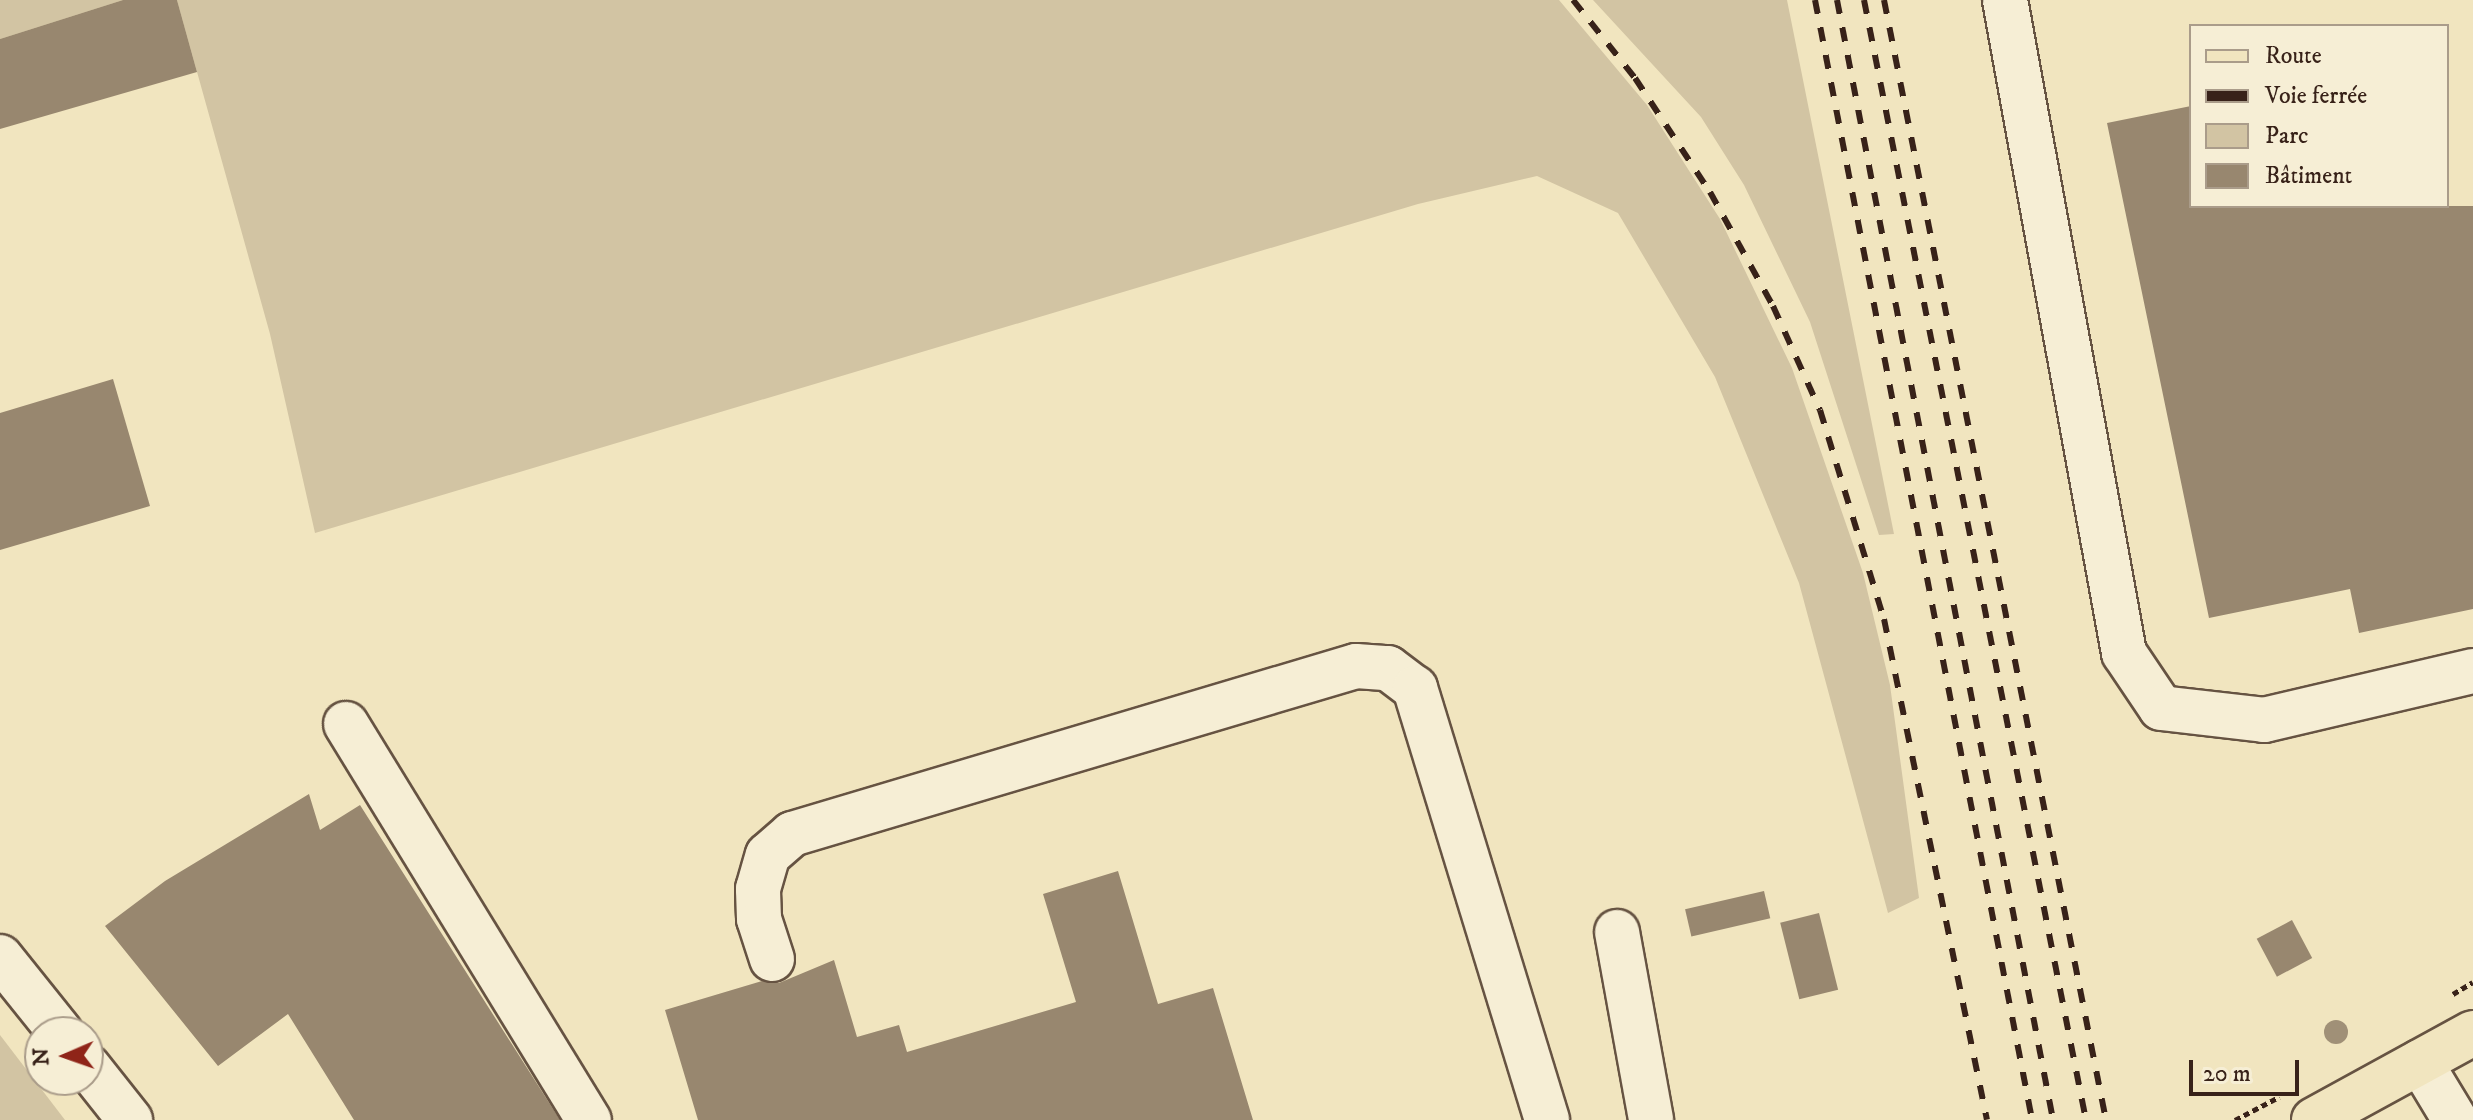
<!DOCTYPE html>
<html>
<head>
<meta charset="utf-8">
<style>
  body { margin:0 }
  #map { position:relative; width:2473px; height:1120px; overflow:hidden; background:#f1e5bf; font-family:"IM FELL DW Pica",serif }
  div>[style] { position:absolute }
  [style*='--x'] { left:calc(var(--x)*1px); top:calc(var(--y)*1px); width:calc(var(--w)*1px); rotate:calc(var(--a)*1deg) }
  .green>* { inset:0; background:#d2c4a3 }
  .building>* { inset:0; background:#98876f; transform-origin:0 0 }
  .path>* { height:5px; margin-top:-2.5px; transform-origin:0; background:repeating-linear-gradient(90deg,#382219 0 6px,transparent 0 10px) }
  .roads { filter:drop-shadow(2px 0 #665342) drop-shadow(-2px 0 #665342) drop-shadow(0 2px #665342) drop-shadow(0 -2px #665342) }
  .minor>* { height:44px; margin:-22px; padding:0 22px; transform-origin:22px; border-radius:22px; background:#f6eed5 }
  .major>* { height:44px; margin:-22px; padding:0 22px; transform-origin:22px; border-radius:22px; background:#f1e5bf }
  .rail>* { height:6px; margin-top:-3px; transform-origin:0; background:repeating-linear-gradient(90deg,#382219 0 14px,transparent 0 28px) }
  .trees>* { width:24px; height:24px; margin:-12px; border-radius:50%; background:#a09077 }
  span { translate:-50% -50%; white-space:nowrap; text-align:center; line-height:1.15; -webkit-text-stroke:6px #f6eed5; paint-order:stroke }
  .legend { position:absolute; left:2189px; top:24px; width:260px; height:184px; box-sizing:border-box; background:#f6eed5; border:2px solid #aa9c8a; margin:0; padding:10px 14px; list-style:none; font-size:24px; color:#382219 }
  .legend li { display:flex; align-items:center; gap:16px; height:40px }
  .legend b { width:40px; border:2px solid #aa9c8a }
  .north { position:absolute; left:24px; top:1016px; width:80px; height:80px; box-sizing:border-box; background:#f6eed5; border:2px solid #aa9c8a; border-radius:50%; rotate:268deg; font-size:22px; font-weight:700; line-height:32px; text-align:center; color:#382219 }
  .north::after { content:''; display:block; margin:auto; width:28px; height:36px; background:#8f2418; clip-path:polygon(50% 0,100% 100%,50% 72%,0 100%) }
  .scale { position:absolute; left:2189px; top:1060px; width:110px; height:36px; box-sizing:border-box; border:4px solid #382219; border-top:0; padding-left:10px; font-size:24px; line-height:28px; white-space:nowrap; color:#382219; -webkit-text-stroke:6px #f6eed5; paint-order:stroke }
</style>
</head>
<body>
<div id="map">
  <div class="green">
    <i style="clip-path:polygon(0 0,123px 0,0 39px)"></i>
    <i style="clip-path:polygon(177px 0,1559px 0,1647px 105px,1720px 219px,1792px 368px,1863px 573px,1890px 685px,1919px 898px,1888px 913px,1799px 583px,1715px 377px,1618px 213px,1537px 176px,1418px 204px,315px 533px,270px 334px)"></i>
    <i style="clip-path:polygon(1593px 0,1787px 0,1894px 534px,1879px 535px,1810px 322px,1744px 185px,1701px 117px)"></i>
    <i style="clip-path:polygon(0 1035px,65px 1120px,0 1120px)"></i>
  </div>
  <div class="building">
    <i style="clip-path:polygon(123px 0,177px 0,197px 72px,0 129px,0 39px)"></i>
    <i style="clip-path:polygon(2191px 106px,2191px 206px,2473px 206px,2473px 609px,2359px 633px,2350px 589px,2209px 618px,2107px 123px)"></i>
    <i style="clip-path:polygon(113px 379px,150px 506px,0 550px,0 413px)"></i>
    <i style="clip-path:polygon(309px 794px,320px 830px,360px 805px,560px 1120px,354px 1120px,288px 1014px,218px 1066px,105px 926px,165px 881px)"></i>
    <i style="clip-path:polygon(1118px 871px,1158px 1004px,1213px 988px,1253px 1120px,698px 1120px,665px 1010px,762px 981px,779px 983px,834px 960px,857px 1037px,899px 1025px,907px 1052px,1076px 1002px,1043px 894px)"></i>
    <i style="left:1764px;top:891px;width:28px;height:81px;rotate:77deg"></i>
    <i style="left:1819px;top:913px;width:79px;height:40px;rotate:76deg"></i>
    <i style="left:2292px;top:920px;width:43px;height:40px;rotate:62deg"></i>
  </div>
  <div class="path">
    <i style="--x:2453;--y:994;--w:23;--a:-31"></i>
    <i style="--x:2235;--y:1120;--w:50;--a:-27.6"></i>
  </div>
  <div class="roads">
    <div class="minor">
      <i style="--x:2005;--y:0;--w:664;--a:79.67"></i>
      <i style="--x:2124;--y:653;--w:66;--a:56.1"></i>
      <i style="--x:2161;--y:708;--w:104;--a:6.6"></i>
      <i style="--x:2264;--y:720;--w:215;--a:-13.2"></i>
      <i style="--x:346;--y:724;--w:465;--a:58.5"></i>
      <i style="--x:1617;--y:932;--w:191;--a:79.7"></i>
      <i style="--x:0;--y:957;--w:96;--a:51.3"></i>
      <i style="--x:772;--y:959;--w:42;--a:-108"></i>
      <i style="--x:759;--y:919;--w:30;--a:-92"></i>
      <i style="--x:758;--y:889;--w:35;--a:-74"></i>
      <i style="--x:768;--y:855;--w:32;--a:-41"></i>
      <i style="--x:792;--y:834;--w:588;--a:-16.59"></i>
      <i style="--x:1356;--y:666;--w:32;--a:4"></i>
      <i style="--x:1388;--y:668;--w:34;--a:37"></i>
      <i style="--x:1415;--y:688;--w:452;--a:73"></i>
      <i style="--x:2420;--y:1062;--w:68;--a:58.9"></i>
      <i style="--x:88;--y:1067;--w:68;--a:51.6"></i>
    </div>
    <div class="major">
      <i style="--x:2314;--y:1120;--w:181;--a:-28.7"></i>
    </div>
  </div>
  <div class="rail">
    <i style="--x:1573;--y:0;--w:100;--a:51.5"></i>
    <i style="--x:1635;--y:78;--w:136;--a:56.7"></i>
    <i style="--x:1710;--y:192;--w:130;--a:61.1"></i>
    <i style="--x:1773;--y:306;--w:114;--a:65.7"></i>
    <i style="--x:1820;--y:410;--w:219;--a:73"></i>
    <i style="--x:1884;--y:619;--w:511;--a:78.38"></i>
    <i style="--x:1815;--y:0;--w:1141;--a:79.03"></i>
    <i style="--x:1837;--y:0;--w:1141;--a:79.08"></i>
    <i style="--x:1864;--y:0;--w:1142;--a:78.79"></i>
    <i style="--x:1884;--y:0;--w:1142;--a:78.79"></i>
  </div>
  <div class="trees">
    <i style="left:2336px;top:1032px"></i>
  </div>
  <ul class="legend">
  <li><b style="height:10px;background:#f1e5bf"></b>Route</li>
  <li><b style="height:10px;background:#382219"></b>Voie ferrée</li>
  <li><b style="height:22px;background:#d2c4a3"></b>Parc</li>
  <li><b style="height:22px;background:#98876f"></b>Bâtiment</li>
  </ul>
  <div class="north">N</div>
  <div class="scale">20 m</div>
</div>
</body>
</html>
